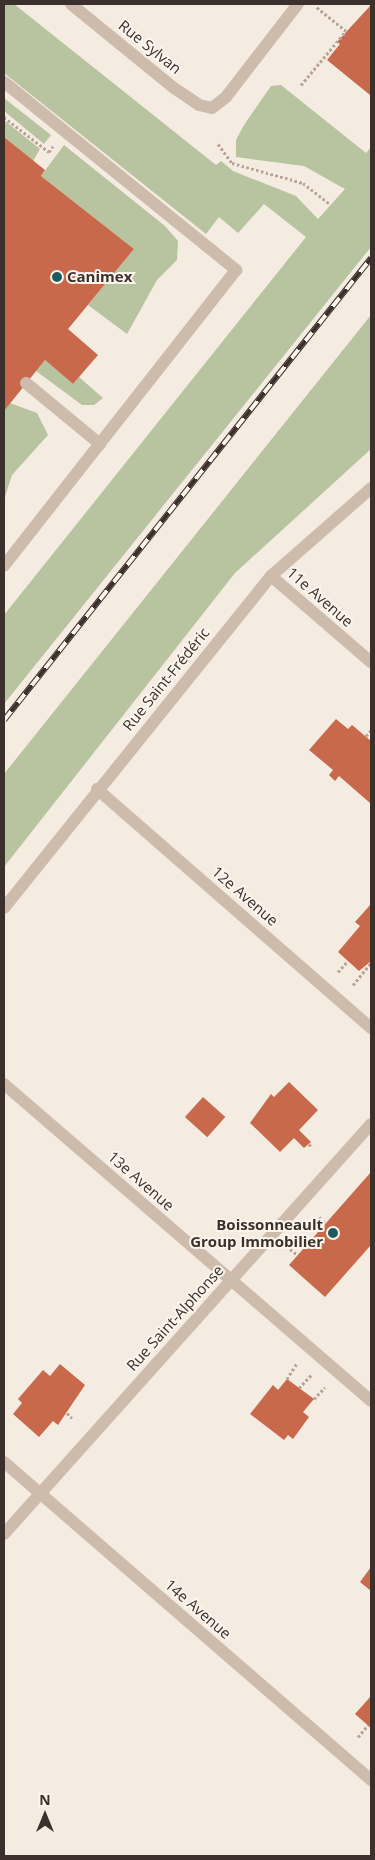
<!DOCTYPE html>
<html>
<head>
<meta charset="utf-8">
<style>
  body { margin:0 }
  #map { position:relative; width:375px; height:1860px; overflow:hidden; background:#f4ebe1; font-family:"Open Sans",sans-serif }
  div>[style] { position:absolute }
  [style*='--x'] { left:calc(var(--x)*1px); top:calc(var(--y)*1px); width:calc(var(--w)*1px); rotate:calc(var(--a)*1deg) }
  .green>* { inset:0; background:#b8c4a0 }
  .building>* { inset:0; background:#c8694b; transform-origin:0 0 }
  .path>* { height:3px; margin-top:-1.5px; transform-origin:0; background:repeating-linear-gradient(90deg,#b9a596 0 2.5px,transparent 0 5px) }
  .minor>* { height:12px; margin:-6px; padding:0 6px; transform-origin:6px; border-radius:6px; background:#cdbbac }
  .rail>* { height:5.5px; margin-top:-2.75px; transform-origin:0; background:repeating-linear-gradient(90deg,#fbf5ee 0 11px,#3b302b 0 22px); box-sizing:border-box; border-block:1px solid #3b302b }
  .dots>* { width:14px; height:14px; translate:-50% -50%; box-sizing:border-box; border:2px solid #fbf5ee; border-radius:50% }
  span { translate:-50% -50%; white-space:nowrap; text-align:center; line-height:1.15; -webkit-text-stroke:4px #fbf5ee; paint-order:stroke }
  .street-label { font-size:15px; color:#3b302b }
  .poi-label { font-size:15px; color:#3b302b; font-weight:700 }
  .left { translate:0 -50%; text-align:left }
  .right { translate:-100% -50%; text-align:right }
  .frame { position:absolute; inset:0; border:5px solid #3b302b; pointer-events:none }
  .north { position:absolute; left:20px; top:1790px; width:50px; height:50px; -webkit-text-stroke:4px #fbf5ee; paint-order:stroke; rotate:0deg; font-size:14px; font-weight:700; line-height:20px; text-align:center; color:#3b302b }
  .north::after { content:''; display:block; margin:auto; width:18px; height:22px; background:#3b302b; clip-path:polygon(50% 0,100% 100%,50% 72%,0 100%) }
</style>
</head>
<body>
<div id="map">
  <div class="green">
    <i style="clip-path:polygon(4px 4px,14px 4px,216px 165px,221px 161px,233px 171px,296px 196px,318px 219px,345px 189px,304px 166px,236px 157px,236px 140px,244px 125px,271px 86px,281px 85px,366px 153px,371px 147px,371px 247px,4px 704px,4px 615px,306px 237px,264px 204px,238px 233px,219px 217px,206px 234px,4px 73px)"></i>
    <i style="clip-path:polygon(4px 98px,51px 135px,44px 144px,4px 111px)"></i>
    <i style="clip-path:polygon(4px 120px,40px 149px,33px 161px,4px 137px)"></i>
    <i style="clip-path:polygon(64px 145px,165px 226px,178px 241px,177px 260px,157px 280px,127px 334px,88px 305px,134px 249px,41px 176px)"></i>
    <i style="clip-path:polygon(371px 315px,371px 449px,235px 573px,4px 867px,4px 774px)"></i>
    <i style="clip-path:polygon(45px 360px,73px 384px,79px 377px,103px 398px,94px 405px,82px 405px,36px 371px)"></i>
    <i style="clip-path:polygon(10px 403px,37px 413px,48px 435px,12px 475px,4px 500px,4px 411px)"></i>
  </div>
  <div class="building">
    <i style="clip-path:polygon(370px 6px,371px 7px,370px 95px,327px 60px,340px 44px,337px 42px)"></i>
    <i style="clip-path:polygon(4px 137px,45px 170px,41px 176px,134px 249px,68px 329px,98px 355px,73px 384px,45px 360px,4px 411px)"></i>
    <i style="clip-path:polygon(336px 719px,348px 729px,352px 725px,371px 741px,370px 803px,339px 776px,335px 781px,329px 775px,333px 770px,309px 750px)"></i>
    <i style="clip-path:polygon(371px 904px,371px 961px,359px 971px,338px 952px,360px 926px,355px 922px)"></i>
    <i style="clip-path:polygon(289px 1082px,318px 1110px,299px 1130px,311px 1142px,304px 1148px,294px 1138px,280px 1152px,250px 1123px,271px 1094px,274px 1097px)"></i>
    <i style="left:203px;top:1097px;width:30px;height:27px;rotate:42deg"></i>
    <i style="clip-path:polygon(371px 1172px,371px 1245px,325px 1297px,289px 1265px)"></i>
    <i style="clip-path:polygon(60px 1364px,85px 1385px,58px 1425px,53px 1421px,39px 1437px,13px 1414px,22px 1403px,18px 1399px,43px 1370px,50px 1376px)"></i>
    <i style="clip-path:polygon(287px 1379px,314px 1399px,303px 1412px,309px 1417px,293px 1439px,288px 1435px,284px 1440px,250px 1414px,273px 1385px,278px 1390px)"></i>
    <i style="clip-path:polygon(371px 1567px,371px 1591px,360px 1582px)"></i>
    <i style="clip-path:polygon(371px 1696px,371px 1728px,355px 1714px)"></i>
  </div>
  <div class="path">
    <i style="--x:301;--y:85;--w:70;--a:-50.2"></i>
    <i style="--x:346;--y:31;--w:38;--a:-141"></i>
    <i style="--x:4;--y:117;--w:57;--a:37.9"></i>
    <i style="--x:49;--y:152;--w:7;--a:-56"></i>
    <i style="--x:218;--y:144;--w:24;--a:54"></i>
    <i style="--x:232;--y:163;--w:74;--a:15.7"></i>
    <i style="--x:303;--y:183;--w:34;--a:38"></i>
    <i style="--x:366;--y:736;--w:8;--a:-50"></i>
    <i style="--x:338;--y:972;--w:15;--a:-48"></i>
    <i style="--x:353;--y:985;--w:28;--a:-51"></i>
    <i style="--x:309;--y:1144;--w:5;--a:53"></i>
    <i style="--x:319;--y:1217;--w:9;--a:41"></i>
    <i style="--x:290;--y:1249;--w:10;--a:37"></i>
    <i style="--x:287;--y:1379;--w:19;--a:-58"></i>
    <i style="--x:299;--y:1388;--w:19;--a:-47"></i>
    <i style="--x:314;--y:1399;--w:16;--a:-47"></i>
    <i style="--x:67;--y:1413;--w:7;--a:45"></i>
    <i style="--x:358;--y:1737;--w:16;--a:-50"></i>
  </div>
  <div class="minor">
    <i style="--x:71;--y:4;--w:133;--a:39.2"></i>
    <i style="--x:174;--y:88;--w:30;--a:34"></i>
    <i style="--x:199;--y:105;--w:13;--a:13"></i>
    <i style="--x:212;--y:108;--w:18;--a:-38"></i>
    <i style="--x:226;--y:97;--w:118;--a:-52.3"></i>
    <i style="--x:4;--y:82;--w:299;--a:39"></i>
    <i style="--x:236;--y:270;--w:376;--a:128.1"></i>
    <i style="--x:26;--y:383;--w:96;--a:39.5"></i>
    <i style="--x:271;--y:576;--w:132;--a:40.7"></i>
    <i style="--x:97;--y:789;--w:364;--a:41.1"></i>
    <i style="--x:4;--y:908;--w:426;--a:-51.2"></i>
    <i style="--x:271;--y:576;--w:133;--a:-41.3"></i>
    <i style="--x:4;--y:1084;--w:485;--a:40.8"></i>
    <i style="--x:4;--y:1462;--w:486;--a:40.9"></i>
    <i style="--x:4;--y:1534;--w:550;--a:-48.17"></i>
  </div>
  <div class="rail">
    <i style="--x:4;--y:720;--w:590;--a:-51.54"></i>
  </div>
  <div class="dots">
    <i style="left:57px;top:277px;background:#1f5a5e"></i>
    <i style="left:333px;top:1233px;background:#1f5a5e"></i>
  </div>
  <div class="street-label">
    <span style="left:150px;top:47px;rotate:39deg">Rue Sylvan</span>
    <span style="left:320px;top:597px;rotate:41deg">11e Avenue</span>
    <span style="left:166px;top:679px;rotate:-51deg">Rue Saint-Frédéric</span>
    <span style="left:245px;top:896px;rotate:41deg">12e Avenue</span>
    <span style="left:141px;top:1181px;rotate:41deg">13e Avenue</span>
    <span style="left:175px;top:1318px;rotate:-48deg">Rue Saint-Alphonse</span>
    <span style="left:198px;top:1609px;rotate:41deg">14e Avenue</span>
  </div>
  <div class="poi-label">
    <span class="left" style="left:67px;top:277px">Canimex</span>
    <span class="right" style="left:323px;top:1233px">Boissonneault<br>Group Immobilier</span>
  </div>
  <div class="frame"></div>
  <div class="north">N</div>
</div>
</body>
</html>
